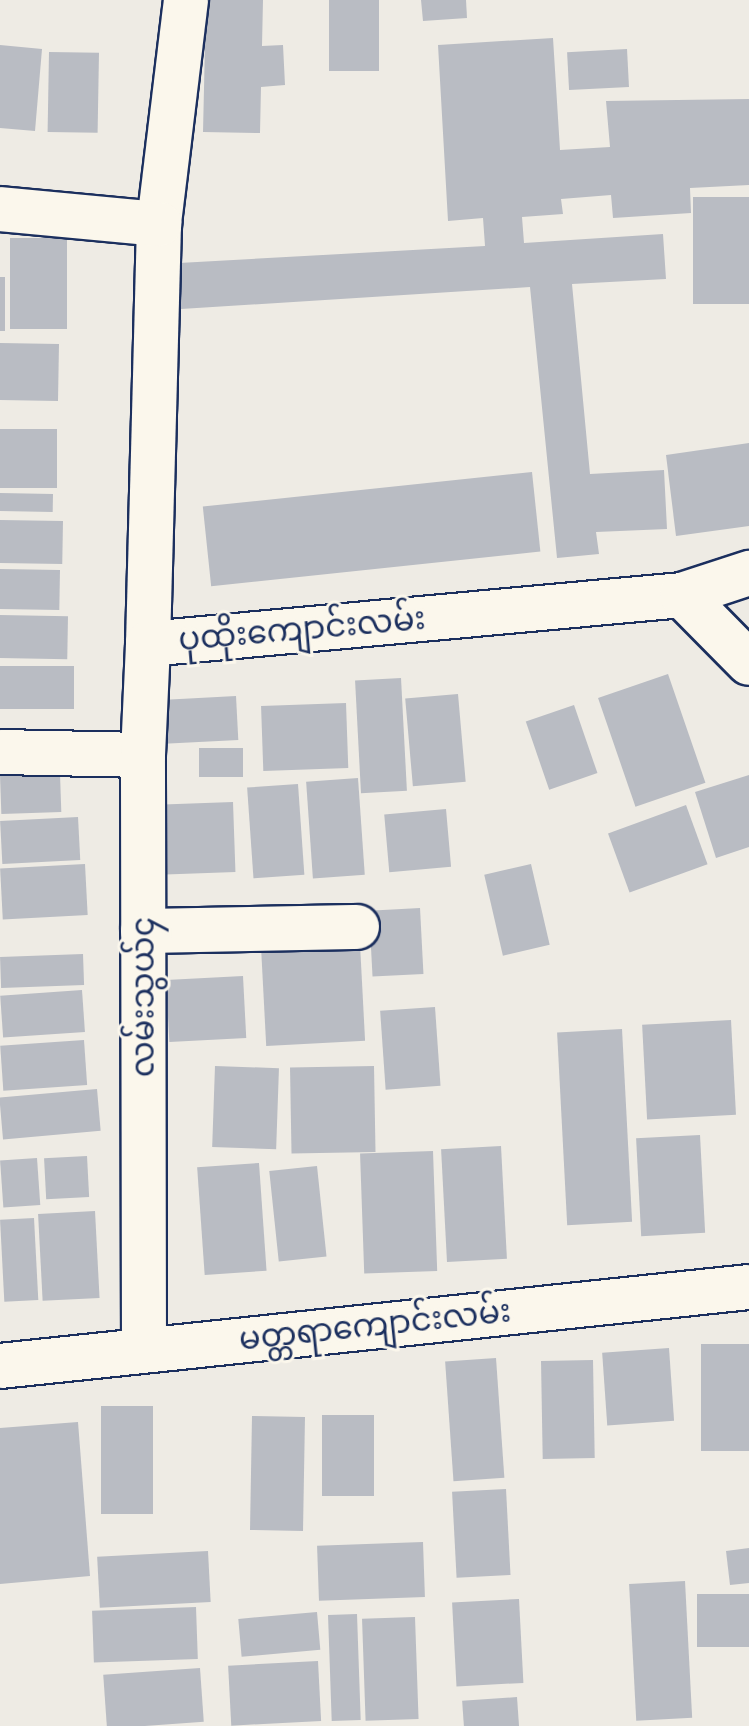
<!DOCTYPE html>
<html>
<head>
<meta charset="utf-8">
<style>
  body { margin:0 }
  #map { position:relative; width:749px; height:1726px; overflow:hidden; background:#eeebe4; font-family:Caveat,"Noto Sans Myanmar",sans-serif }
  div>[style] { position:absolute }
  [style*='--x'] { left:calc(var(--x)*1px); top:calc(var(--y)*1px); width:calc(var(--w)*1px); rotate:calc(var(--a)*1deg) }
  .building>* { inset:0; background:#b9bcc3; transform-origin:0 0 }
  .roads { filter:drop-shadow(2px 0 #1b2f5e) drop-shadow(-2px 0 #1b2f5e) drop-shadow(0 2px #1b2f5e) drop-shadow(0 -2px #1b2f5e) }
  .minor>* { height:44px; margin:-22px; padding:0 22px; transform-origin:22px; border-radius:22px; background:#fbf7ec }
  span { translate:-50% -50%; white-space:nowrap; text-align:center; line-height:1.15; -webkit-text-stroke:6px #fbf7ec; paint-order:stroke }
  .street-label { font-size:32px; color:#1b2f5e }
</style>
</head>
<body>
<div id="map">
  <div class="building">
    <i style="clip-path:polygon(206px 0,263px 0,262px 46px,283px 45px,285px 85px,261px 87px,260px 133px,203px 132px)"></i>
    <i style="left:329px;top:0;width:50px;height:71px"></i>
    <i style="clip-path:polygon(421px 0,466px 0,467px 18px,423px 21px)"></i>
    <i style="clip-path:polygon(553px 38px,560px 150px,610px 147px,606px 101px,749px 99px,749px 185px,690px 188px,691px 213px,613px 218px,611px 195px,561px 199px,563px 214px,522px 217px,524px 243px,663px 234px,666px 279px,572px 284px,590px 474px,664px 470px,667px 529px,596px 532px,599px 554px,557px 558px,530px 287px,181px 309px,179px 263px,485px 246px,483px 218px,448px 221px,438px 45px)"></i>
    <i style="clip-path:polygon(0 45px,42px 49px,35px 131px,0 128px)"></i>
    <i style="left:627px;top:49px;width:38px;height:60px;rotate:87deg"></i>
    <i style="left:49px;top:52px;width:50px;height:80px;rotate:1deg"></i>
    <i style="left:693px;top:197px;width:56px;height:107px"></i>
    <i style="left:10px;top:238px;width:57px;height:91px"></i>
    <i style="left:0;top:277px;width:5px;height:54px"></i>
    <i style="left:0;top:343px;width:59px;height:57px;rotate:1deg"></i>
    <i style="left:0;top:429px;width:57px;height:59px"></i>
    <i style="clip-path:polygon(749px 443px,749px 526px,676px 536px,666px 455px)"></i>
    <i style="left:532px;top:472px;width:80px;height:331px;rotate:84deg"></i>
    <i style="left:0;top:493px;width:53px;height:18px;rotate:1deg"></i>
    <i style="left:0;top:520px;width:63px;height:43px;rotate:1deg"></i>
    <i style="left:0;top:569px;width:60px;height:40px;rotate:1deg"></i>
    <i style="left:0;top:615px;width:68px;height:43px;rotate:1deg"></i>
    <i style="left:0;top:666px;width:74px;height:43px"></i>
    <i style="left:668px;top:674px;width:115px;height:74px;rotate:71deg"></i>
    <i style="left:401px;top:678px;width:113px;height:46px;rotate:87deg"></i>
    <i style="left:458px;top:694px;width:88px;height:53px;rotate:85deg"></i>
    <i style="left:236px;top:696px;width:44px;height:89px;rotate:87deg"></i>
    <i style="left:346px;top:703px;width:65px;height:85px;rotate:88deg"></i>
    <i style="left:574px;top:705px;width:72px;height:51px;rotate:71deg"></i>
    <i style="left:199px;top:748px;width:44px;height:29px"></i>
    <i style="left:60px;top:774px;width:38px;height:60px;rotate:88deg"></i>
    <i style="clip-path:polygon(749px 775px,749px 847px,716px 858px,695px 792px)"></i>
    <i style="left:358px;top:778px;width:97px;height:52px;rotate:86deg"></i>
    <i style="left:298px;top:784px;width:91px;height:51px;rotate:86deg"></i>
    <i style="left:233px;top:802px;width:70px;height:91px;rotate:88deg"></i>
    <i style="left:686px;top:805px;width:63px;height:83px;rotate:70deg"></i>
    <i style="left:446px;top:809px;width:58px;height:62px;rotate:85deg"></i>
    <i style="left:78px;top:817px;width:43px;height:78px;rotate:87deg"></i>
    <i style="left:85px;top:864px;width:51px;height:85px;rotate:87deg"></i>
    <i style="left:531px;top:864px;width:83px;height:48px;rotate:77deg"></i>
    <i style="left:420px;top:908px;width:66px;height:51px;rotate:87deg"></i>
    <i style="left:360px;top:944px;width:97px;height:99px;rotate:87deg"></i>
    <i style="left:83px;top:954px;width:31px;height:83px;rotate:88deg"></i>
    <i style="left:243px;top:976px;width:62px;height:77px;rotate:87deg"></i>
    <i style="left:82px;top:990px;width:42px;height:82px;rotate:86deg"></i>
    <i style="left:435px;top:1007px;width:79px;height:55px;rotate:86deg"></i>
    <i style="left:731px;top:1020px;width:95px;height:89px;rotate:87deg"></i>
    <i style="left:622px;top:1029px;width:193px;height:65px;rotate:87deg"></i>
    <i style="left:84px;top:1040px;width:45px;height:84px;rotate:86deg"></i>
    <i style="left:215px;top:1066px;width:64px;height:81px;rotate:2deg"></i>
    <i style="left:374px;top:1066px;width:86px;height:84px;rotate:89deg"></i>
    <i style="left:97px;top:1089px;width:42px;height:98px;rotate:85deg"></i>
    <i style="left:700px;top:1135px;width:98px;height:64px;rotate:87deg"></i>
    <i style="left:501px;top:1146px;width:113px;height:60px;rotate:87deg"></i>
    <i style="left:433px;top:1151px;width:120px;height:73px;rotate:88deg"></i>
    <i style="left:87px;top:1156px;width:41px;height:43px;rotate:87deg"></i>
    <i style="left:37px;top:1158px;width:47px;height:37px;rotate:86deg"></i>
    <i style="left:259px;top:1163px;width:108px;height:62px;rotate:86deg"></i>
    <i style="left:317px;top:1166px;width:91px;height:48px;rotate:84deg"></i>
    <i style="left:95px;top:1211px;width:87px;height:57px;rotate:87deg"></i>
    <i style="left:34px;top:1218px;width:82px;height:34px;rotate:87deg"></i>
    <i style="left:749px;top:1344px;width:107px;height:48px;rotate:90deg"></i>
    <i style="left:669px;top:1348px;width:73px;height:67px;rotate:86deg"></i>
    <i style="left:496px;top:1358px;width:120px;height:51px;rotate:86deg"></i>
    <i style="left:593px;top:1360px;width:98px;height:52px;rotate:89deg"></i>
    <i style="left:101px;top:1406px;width:52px;height:108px"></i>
    <i style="left:322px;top:1415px;width:52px;height:81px"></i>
    <i style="left:252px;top:1416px;width:53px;height:114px;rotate:1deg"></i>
    <i style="clip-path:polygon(78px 1422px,90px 1576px,0 1584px,0 1428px)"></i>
    <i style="left:506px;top:1489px;width:86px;height:54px;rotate:87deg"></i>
    <i style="left:423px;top:1542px;width:55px;height:106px;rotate:88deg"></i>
    <i style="clip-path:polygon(749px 1548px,749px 1583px,730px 1585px,726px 1551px)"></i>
    <i style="left:208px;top:1551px;width:51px;height:111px;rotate:87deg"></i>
    <i style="left:685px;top:1581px;width:137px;height:56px;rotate:87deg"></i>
    <i style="left:749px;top:1594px;width:53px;height:52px;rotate:90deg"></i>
    <i style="left:519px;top:1599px;width:84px;height:67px;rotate:87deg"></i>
    <i style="left:196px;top:1607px;width:52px;height:104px;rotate:88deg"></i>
    <i style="left:317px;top:1612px;width:38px;height:79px;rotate:85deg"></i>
    <i style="left:357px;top:1614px;width:106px;height:29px;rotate:88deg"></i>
    <i style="left:415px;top:1617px;width:102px;height:53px;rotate:88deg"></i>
    <i style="left:318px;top:1661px;width:60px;height:90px;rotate:87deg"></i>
    <i style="left:200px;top:1668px;width:54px;height:97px;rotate:86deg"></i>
    <i style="left:517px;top:1697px;width:29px;height:55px;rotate:86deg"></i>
  </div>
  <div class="roads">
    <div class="minor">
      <i style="--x:186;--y:0;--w:226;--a:96.9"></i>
      <i style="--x:159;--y:224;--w:420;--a:91.5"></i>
      <i style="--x:148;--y:644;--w:536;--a:-5.24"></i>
      <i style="--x:682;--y:595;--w:71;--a:-18.2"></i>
      <i style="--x:0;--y:209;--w:160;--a:5.4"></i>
      <i style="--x:682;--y:595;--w:95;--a:45.4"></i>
      <i style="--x:0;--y:752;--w:143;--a:1.2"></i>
      <i style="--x:143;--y:931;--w:214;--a:-1.1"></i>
      <i style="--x:144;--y:1350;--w:595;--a:-90.1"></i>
      <i style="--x:143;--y:755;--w:111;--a:-87.4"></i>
      <i style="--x:0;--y:1366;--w:753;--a:-6.02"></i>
    </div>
  </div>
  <div class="street-label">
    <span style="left:302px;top:630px;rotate:-5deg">ပုထိုးကျောင်းလမ်း</span>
    <span style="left:144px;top:997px;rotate:-90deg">လမ်းသွယ်၄</span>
    <span style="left:375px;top:1326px;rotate:-6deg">မတ္တရာကျောင်းလမ်း</span>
  </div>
</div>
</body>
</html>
